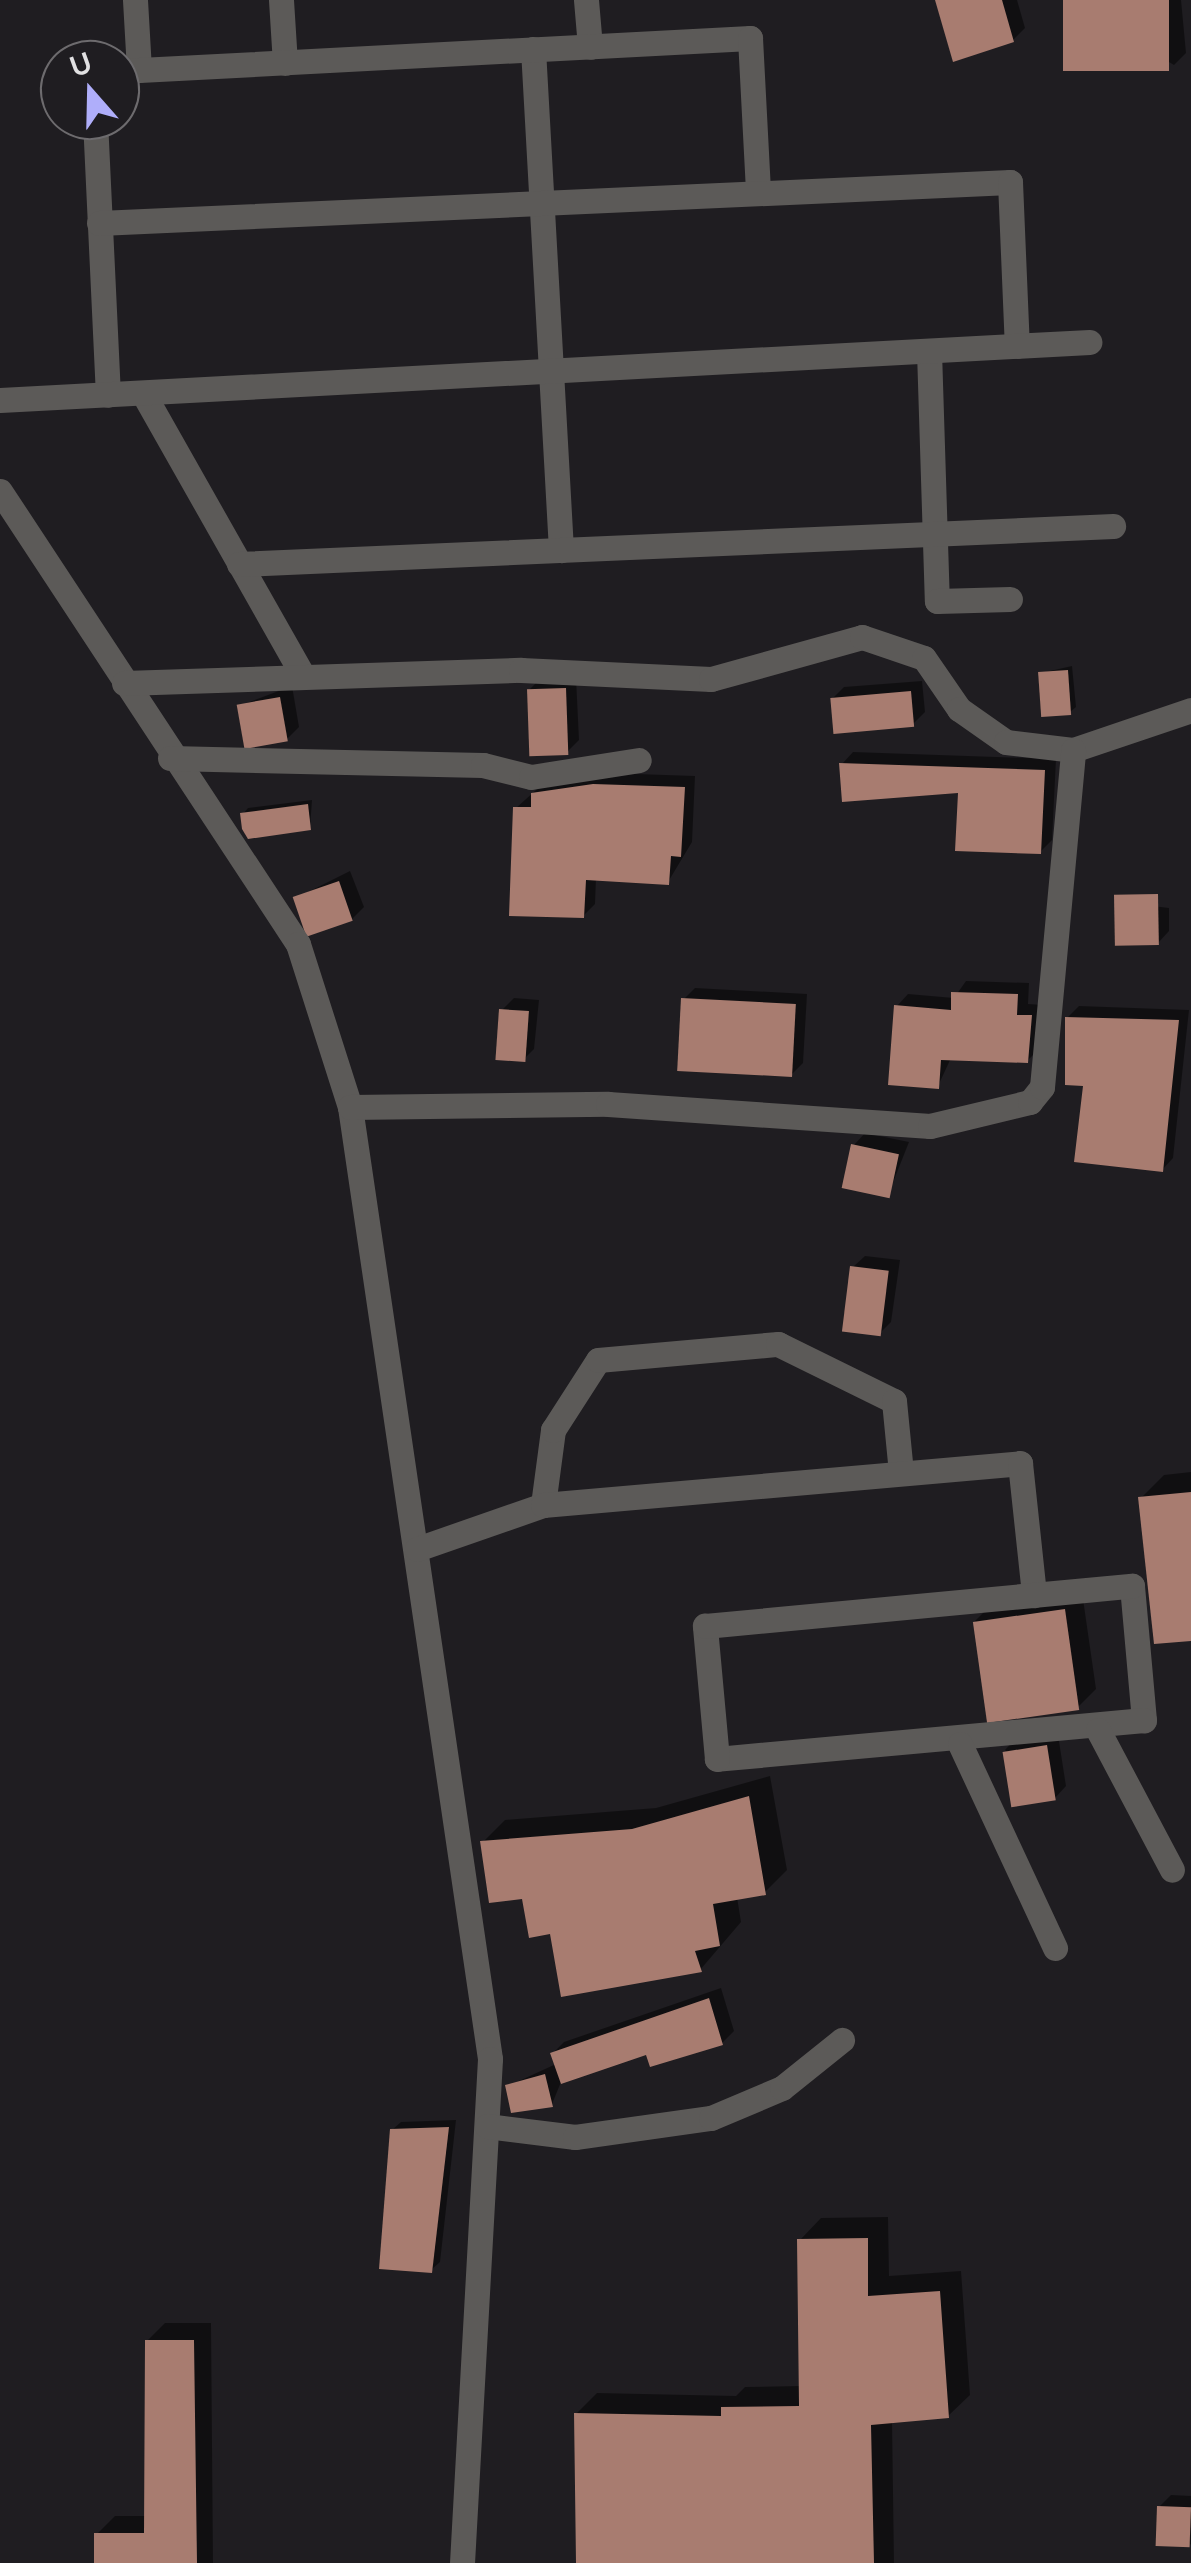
<!DOCTYPE html>
<html>
<head>
<meta charset="utf-8">
<style>
  body { margin:0 }
  #map { position:relative; width:1191px; height:2563px; overflow:hidden; background:#1f1d21; font-family:Lato,sans-serif }
  div>[style] { position:absolute }
  [style*='--x'] { left:calc(var(--x)*1px); top:calc(var(--y)*1px); width:calc(var(--w)*1px); rotate:calc(var(--a)*1deg) }
  .shadow>* { inset:0; background:#0007 }
  .building>* { inset:0; background:#a87c70; transform-origin:0 0 }
  .minor>* { height:25px; margin:-12.5px; padding:0 12.5px; transform-origin:12.5px; border-radius:12.5px; background:#5c5a58 }
  span { translate:-50% -50%; white-space:nowrap; text-align:center; line-height:1.15; -webkit-text-stroke:10px #1f1d21; paint-order:stroke }
  .north { position:absolute; left:40px; top:40px; width:100px; height:100px; box-sizing:border-box; background:#1f1d21; border:2px solid #6d6b6e; border-radius:50%; rotate:340deg; font-size:28px; font-weight:700; line-height:40px; text-align:center; color:#e1e0e2 }
  .north::after { content:''; display:block; margin:auto; width:35px; height:45px; background:#afaefa; clip-path:polygon(50% 0,100% 100%,50% 72%,0 100%) }
</style>
</head>
<body>
<div id="map">
  <div class="shadow">
    <i style="clip-path:polygon(938px 0,1017px 0,1025px 28px,1013px 40px)"></i>
    <i style="clip-path:polygon(1065px 0,1181px 0,1186px 53px,1174px 65px)"></i>
    <i style="clip-path:polygon(1072px 666px,1076px 707px,1070px 712px,1041px 673px)"></i>
    <i style="clip-path:polygon(541px 678px,576px 678px,579px 740px,567px 752px,529px 690px)"></i>
    <i style="clip-path:polygon(922px 681px,925px 712px,913px 724px,833px 698px,844px 687px)"></i>
    <i style="clip-path:polygon(292px 686px,299px 727px,287px 739px,239px 706px)"></i>
    <i style="clip-path:polygon(853px 752px,1056px 759px,1052px 840px,1040px 852px,961px 790px,842px 764px)"></i>
    <i style="clip-path:polygon(607px 773px,695px 776px,692px 842px,668px 882px,596px 878px,595px 904px,583px 916px,516px 808px,545px 782px)"></i>
    <i style="clip-path:polygon(312px 800px,310px 828px,243px 814px,248px 808px)"></i>
    <i style="clip-path:polygon(350px 871px,364px 907px,352px 919px,296px 898px)"></i>
    <i style="clip-path:polygon(1129px 903px,1169px 908px,1169px 931px,1158px 943px)"></i>
    <i style="clip-path:polygon(966px 981px,1029px 983px,1028px 1004px,1043px 1005px,1039px 1049px,1027px 1061px,951px 1058px,938px 1086px,897px 1006px,908px 994px,954px 998px)"></i>
    <i style="clip-path:polygon(695px 988px,807px 994px,803px 1063px,791px 1075px,684px 999px)"></i>
    <i style="clip-path:polygon(514px 998px,539px 1000px,534px 1049px,522px 1061px,502px 1010px)"></i>
    <i style="clip-path:polygon(1079px 1006px,1189px 1010px,1173px 1158px,1162px 1170px,1086px 1084px,1067px 1018px)"></i>
    <i style="clip-path:polygon(865px 1133px,909px 1142px,888px 1195px,854px 1145px)"></i>
    <i style="clip-path:polygon(865px 1256px,900px 1260px,891px 1322px,879px 1334px,853px 1267px)"></i>
    <i style="clip-path:polygon(1191px 1472px,1191px 1638px,1141px 1498px,1164px 1475px)"></i>
    <i style="clip-path:polygon(1082px 1592px,1096px 1689px,1078px 1707px,975px 1621px,993px 1603px)"></i>
    <i style="clip-path:polygon(1058px 1735px,1066px 1786px,1055px 1798px,1005px 1750px,1016px 1738px)"></i>
    <i style="clip-path:polygon(770px 1776px,787px 1870px,764px 1893px,737px 1897px,741px 1922px,700px 1970px,552px 1931px,483px 1842px,505px 1820px,656px 1808px)"></i>
    <i style="clip-path:polygon(721px 1988px,734px 2031px,722px 2043px,648px 2052px,561px 2082px,552px 2104px,508px 2086px,556px 2064px,553px 2053px,564px 2042px)"></i>
    <i style="clip-path:polygon(456px 2120px,440px 2262px,431px 2270px,392px 2130px,401px 2122px)"></i>
    <i style="clip-path:polygon(888px 2217px,889px 2276px,961px 2271px,970px 2395px,948px 2416px,892px 2420px,894px 2563px,579px 2563px,576px 2414px,597px 2393px,736px 2396px,745px 2387px,801px 2386px,800px 2240px,821px 2218px)"></i>
    <i style="clip-path:polygon(165px 2323px,211px 2323px,213px 2563px,97px 2563px,97px 2534px,115px 2516px,147px 2516px,147px 2341px)"></i>
    <i style="clip-path:polygon(1171px 2495px,1191px 2496px,1191px 2545px,1159px 2507px)"></i>
  </div>
  <div class="building">
    <i style="clip-path:polygon(935px 0,1002px 0,1014px 42px,953px 62px)"></i>
    <i style="left:1063px;top:0;width:106px;height:71px"></i>
    <i style="left:1068px;top:670px;width:45px;height:30px;rotate:86deg"></i>
    <i style="left:566px;top:688px;width:67px;height:39px;rotate:88deg"></i>
    <i style="left:911px;top:691px;width:36px;height:81px;rotate:85deg"></i>
    <i style="left:280px;top:697px;width:45px;height:44px;rotate:80deg"></i>
    <i style="clip-path:polygon(839px 763px,1045px 770px,1041px 854px,955px 851px,958px 793px,842px 802px)"></i>
    <i style="clip-path:polygon(593px 784px,685px 787px,681px 857px,671px 856px,669px 885px,586px 880px,584px 918px,509px 916px,513px 807px,531px 807px,531px 793px)"></i>
    <i style="clip-path:polygon(308px 804px,311px 830px,248px 839px,242px 829px,240px 813px)"></i>
    <i style="left:339px;top:881px;width:42px;height:49px;rotate:71deg"></i>
    <i style="left:1158px;top:894px;width:51px;height:44px;rotate:89deg"></i>
    <i style="clip-path:polygon(951px 992px,1018px 994px,1017px 1015px,1032px 1015px,1028px 1063px,941px 1060px,939px 1089px,888px 1085px,894px 1005px,951px 1010px)"></i>
    <i style="left:681px;top:998px;width:115px;height:73px;rotate:3deg"></i>
    <i style="left:499px;top:1009px;width:30px;height:51px;rotate:4deg"></i>
    <i style="clip-path:polygon(1065px 1017px,1179px 1020px,1163px 1172px,1074px 1162px,1083px 1086px,1065px 1085px)"></i>
    <i style="left:851px;top:1144px;width:49px;height:45px;rotate:12deg"></i>
    <i style="left:850px;top:1266px;width:39px;height:66px;rotate:7deg"></i>
    <i style="clip-path:polygon(1191px 1492px,1191px 1641px,1154px 1644px,1138px 1497px)"></i>
    <i style="left:1065px;top:1609px;width:102px;height:93px;rotate:82deg"></i>
    <i style="left:1047px;top:1745px;width:56px;height:45px;rotate:81deg"></i>
    <i style="clip-path:polygon(749px 1796px,766px 1895px,713px 1904px,720px 1946px,695px 1951px,702px 1972px,561px 1997px,550px 1934px,529px 1938px,522px 1899px,489px 1903px,480px 1841px,632px 1829px)"></i>
    <i style="clip-path:polygon(709px 1998px,723px 2045px,650px 2067px,646px 2055px,561px 2084px,550px 2053px)"></i>
    <i style="clip-path:polygon(545px 2074px,553px 2107px,511px 2113px,505px 2085px)"></i>
    <i style="clip-path:polygon(449px 2127px,432px 2273px,379px 2269px,390px 2129px)"></i>
    <i style="clip-path:polygon(868px 2238px,868px 2296px,940px 2291px,949px 2418px,871px 2425px,874px 2563px,576px 2563px,574px 2413px,721px 2416px,721px 2407px,799px 2406px,797px 2239px)"></i>
    <i style="clip-path:polygon(145px 2340px,194px 2340px,197px 2563px,94px 2563px,94px 2533px,144px 2533px)"></i>
    <i style="left:1157px;top:2506px;width:34px;height:40px;rotate:2deg"></i>
  </div>
  <div class="minor">
    <i style="--x:135;--y:0;--w:70;--a:86.7"></i>
    <i style="--x:281;--y:0;--w:63;--a:86.4"></i>
    <i style="--x:586;--y:0;--w:47;--a:85.1"></i>
    <i style="--x:533;--y:49;--w:502;--a:86.8"></i>
    <i style="--x:120;--y:71;--w:631;--a:-3"></i>
    <i style="--x:750;--y:38;--w:155;--a:87"></i>
    <i style="--x:95;--y:120;--w:275;--a:87.3"></i>
    <i style="--x:99;--y:223;--w:912;--a:-2.58"></i>
    <i style="--x:1010;--y:182;--w:164;--a:87.6"></i>
    <i style="--x:929;--y:351;--w:250;--a:88.2"></i>
    <i style="--x:937;--y:601;--w:73;--a:-1.6"></i>
    <i style="--x:143;--y:393;--w:326;--a:60.5"></i>
    <i style="--x:0;--y:400;--w:1091;--a:-3.05"></i>
    <i style="--x:0;--y:491;--w:542;--a:56.66"></i>
    <i style="--x:298;--y:944;--w:171;--a:72.3"></i>
    <i style="--x:350;--y:1107;--w:962;--a:81.63"></i>
    <i style="--x:490;--y:2059;--w:505;--a:93.18"></i>
    <i style="--x:239;--y:564;--w:875;--a:-2.49"></i>
    <i style="--x:124;--y:683;--w:397;--a:-1.9"></i>
    <i style="--x:521;--y:670;--w:190;--a:2.7"></i>
    <i style="--x:711;--y:679;--w:157;--a:-15.5"></i>
    <i style="--x:862;--y:637;--w:65;--a:18.7"></i>
    <i style="--x:924;--y:658;--w:62;--a:55.5"></i>
    <i style="--x:959;--y:709;--w:57;--a:35.1"></i>
    <i style="--x:1006;--y:742;--w:67;--a:6.8"></i>
    <i style="--x:1073;--y:750;--w:125;--a:-18.7"></i>
    <i style="--x:170;--y:758;--w:313;--a:1.3"></i>
    <i style="--x:483;--y:765;--w:49;--a:14"></i>
    <i style="--x:531;--y:777;--w:109;--a:-8.9"></i>
    <i style="--x:350;--y:1107;--w:258;--a:-0.7"></i>
    <i style="--x:608;--y:1104;--w:323;--a:3.9"></i>
    <i style="--x:930;--y:1126;--w:103;--a:-13.5"></i>
    <i style="--x:1030;--y:1102;--w:19;--a:-51"></i>
    <i style="--x:1042;--y:1087;--w:338;--a:-84.7"></i>
    <i style="--x:543;--y:1505;--w:76;--a:-82.4"></i>
    <i style="--x:553;--y:1430;--w:83;--a:-57.3"></i>
    <i style="--x:598;--y:1360;--w:181;--a:-5.1"></i>
    <i style="--x:778;--y:1344;--w:129;--a:26.2"></i>
    <i style="--x:894;--y:1401;--w:72;--a:84.4"></i>
    <i style="--x:417;--y:1549;--w:133;--a:-19.2"></i>
    <i style="--x:543;--y:1505;--w:479;--a:-5"></i>
    <i style="--x:1020;--y:1463;--w:133;--a:83.9"></i>
    <i style="--x:1132;--y:1586;--w:135;--a:84.9"></i>
    <i style="--x:1144;--y:1720;--w:429;--a:174.8"></i>
    <i style="--x:717;--y:1759;--w:134;--a:-95.2"></i>
    <i style="--x:705;--y:1626;--w:429;--a:-5.4"></i>
    <i style="--x:1098;--y:1730;--w:158;--a:62.1"></i>
    <i style="--x:960;--y:1744;--w:225;--a:65"></i>
    <i style="--x:487;--y:2126;--w:89;--a:7.1"></i>
    <i style="--x:575;--y:2137;--w:137;--a:-8"></i>
    <i style="--x:711;--y:2118;--w:77;--a:-22.9"></i>
    <i style="--x:782;--y:2088;--w:77;--a:-38.7"></i>
  </div>
  <div class="north">U</div>
</div>
</body>
</html>
